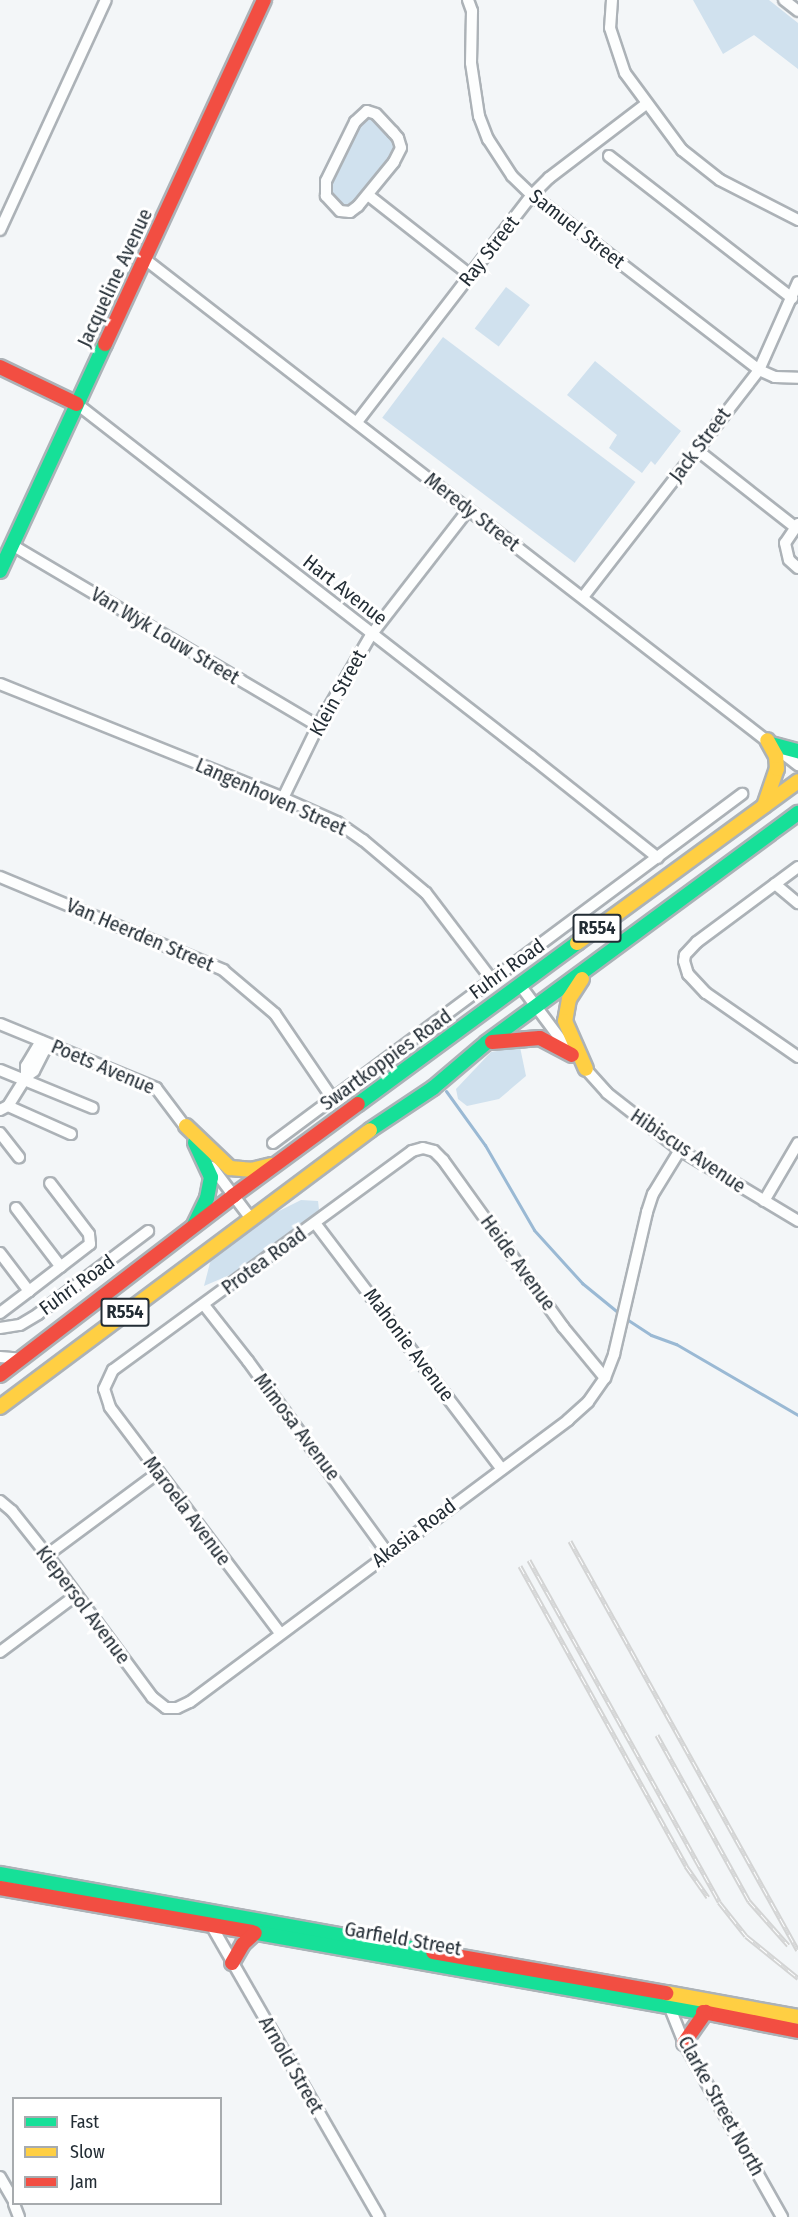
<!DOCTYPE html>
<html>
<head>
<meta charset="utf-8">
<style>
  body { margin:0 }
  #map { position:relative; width:798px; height:2217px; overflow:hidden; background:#f3f6f8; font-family:"Fira Sans Condensed",sans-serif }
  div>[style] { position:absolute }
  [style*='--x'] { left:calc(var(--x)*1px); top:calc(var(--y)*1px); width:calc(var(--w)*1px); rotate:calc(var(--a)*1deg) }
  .green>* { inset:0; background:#d0e1ee; transform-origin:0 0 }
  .stream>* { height:3px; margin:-1.5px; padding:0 1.5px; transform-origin:1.5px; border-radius:1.5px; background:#9ab9d4 }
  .roads { filter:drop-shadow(2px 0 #acb2b7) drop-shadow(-2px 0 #acb2b7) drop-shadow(0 2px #acb2b7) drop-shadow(0 -2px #acb2b7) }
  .street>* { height:10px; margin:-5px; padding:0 5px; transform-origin:5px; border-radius:5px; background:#fdfefe }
  .fast>* { height:14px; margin:-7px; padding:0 7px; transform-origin:7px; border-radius:7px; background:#16e098 }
  .slow>* { height:14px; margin:-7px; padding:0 7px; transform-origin:7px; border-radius:7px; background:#ffcf43 }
  .jam>* { height:14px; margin:-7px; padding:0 7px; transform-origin:7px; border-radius:7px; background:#f24e42 }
  .rail>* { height:5px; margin-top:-2.5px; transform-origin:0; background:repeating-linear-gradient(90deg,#fff 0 9px,#d3d4d4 0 18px); box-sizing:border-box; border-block:2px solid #d3d4d4 }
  span { translate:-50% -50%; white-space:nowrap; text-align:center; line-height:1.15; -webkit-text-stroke:6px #fff; paint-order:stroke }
  .shield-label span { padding:2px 4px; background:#fff; border:2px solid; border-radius:4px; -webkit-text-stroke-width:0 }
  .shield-label { font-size:18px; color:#232d35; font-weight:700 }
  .street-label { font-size:20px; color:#232d35 }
  .legend { position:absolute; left:12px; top:2097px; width:210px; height:108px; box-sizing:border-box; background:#fff; border:2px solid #a7abae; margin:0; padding:8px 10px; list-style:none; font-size:18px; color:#232d35 }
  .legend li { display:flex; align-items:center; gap:12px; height:30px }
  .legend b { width:30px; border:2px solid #a7abae }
</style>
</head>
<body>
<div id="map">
  <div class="green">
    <i style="clip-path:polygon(693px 0,769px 0,798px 23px,798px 69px,754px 35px,723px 54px)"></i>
    <i style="clip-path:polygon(369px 117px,374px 117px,396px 141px,396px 148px,356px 202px,351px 206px,340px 205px,333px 198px,331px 187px,356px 130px)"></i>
    <i style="left:506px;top:287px;width:30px;height:52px;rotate:37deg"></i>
    <i style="left:443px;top:337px;width:241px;height:101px;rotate:37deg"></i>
    <i style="clip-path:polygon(595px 361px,681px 431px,655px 465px,651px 461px,642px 473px,609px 448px,617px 435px,567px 395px)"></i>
    <i style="clip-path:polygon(520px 1047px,526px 1076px,499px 1099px,467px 1106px,458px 1099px,456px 1089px,491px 1052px)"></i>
    <i style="clip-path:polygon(301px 1200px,318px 1201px,320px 1218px,253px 1265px,204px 1286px,211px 1259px,265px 1218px)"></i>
  </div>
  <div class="stream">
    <i style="--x:446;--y:1091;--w:67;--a:54.2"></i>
    <i style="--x:485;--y:1145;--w:98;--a:60"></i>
    <i style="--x:534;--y:1230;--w:72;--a:47.8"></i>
    <i style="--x:582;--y:1283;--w:49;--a:39.2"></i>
    <i style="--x:625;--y:1318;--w:31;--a:33"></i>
    <i style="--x:651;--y:1335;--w:27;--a:20"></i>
    <i style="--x:676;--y:1344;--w:141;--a:30.2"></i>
  </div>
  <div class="roads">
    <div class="street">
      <i style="--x:468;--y:0;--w:12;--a:70"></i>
      <i style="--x:472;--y:11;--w:52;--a:91.1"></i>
      <i style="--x:471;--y:63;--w:54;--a:81.4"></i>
      <i style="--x:479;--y:116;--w:25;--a:69"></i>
      <i style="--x:488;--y:139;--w:44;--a:57"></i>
      <i style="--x:512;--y:176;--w:28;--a:44"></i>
      <i style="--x:532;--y:195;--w:287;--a:37.6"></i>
      <i style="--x:759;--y:370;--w:17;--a:24"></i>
      <i style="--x:775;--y:377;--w:23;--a:2"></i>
      <i style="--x:612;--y:0;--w:28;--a:94"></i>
      <i style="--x:610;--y:28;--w:47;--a:71.6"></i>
      <i style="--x:625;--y:73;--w:96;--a:53.5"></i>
      <i style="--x:682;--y:150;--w:48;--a:38.3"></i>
      <i style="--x:720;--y:180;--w:88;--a:27.1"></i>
      <i style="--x:784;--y:0;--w:18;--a:38"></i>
      <i style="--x:367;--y:111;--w:9;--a:18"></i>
      <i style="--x:376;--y:114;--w:25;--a:47"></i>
      <i style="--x:393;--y:132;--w:8;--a:50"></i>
      <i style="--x:398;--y:138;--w:10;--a:73"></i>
      <i style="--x:401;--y:148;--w:16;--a:117"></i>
      <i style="--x:394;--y:162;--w:57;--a:129.3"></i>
      <i style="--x:358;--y:206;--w:10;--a:143"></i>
      <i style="--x:350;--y:212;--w:10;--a:-174"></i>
      <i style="--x:340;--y:211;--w:21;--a:-133"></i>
      <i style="--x:326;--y:196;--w:15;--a:-90"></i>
      <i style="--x:326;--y:181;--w:66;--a:-63.8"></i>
      <i style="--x:355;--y:122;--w:16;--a:-43"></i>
      <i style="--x:609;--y:156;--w:232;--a:37.8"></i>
      <i style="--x:368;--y:195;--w:130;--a:38.1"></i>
      <i style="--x:0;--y:230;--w:253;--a:-65.3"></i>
      <i style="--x:146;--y:260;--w:825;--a:37.76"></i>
      <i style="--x:77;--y:404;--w:575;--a:37.87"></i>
      <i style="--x:531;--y:757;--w:162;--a:38.5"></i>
      <i style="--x:357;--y:422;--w:287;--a:-52.4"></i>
      <i style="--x:532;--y:195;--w:24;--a:-45"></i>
      <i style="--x:549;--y:178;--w:122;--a:-37.3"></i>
      <i style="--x:697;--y:450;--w:125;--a:38.2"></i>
      <i style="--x:798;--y:524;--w:23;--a:124"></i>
      <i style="--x:785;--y:543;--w:17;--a:77"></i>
      <i style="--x:789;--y:560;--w:12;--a:42"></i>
      <i style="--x:12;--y:545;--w:356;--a:30.6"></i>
      <i style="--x:583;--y:597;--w:287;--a:-52.2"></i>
      <i style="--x:759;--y:370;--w:96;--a:-66.1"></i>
      <i style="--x:0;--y:684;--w:305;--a:21.9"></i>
      <i style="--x:283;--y:798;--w:59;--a:24"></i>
      <i style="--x:337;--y:822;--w:32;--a:35"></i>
      <i style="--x:363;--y:840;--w:82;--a:40.1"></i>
      <i style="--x:426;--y:893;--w:109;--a:52.8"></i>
      <i style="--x:283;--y:798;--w:80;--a:-64.1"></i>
      <i style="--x:318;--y:726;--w:105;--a:-59.8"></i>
      <i style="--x:371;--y:635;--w:158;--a:-52.2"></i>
      <i style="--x:798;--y:867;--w:126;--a:143.4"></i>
      <i style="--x:697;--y:942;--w:18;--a:133"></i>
      <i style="--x:685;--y:955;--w:6;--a:99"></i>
      <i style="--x:684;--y:961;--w:14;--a:73"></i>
      <i style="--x:688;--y:974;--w:26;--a:47"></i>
      <i style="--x:706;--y:993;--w:112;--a:34.8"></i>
      <i style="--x:0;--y:877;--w:242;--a:22.6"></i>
      <i style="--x:223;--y:970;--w:68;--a:40.2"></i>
      <i style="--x:275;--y:1014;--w:102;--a:55.8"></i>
      <i style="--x:775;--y:884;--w:30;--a:40"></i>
      <i style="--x:520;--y:985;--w:79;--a:53.3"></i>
      <i style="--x:0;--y:1024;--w:169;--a:22.3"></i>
      <i style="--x:156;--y:1088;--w:51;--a:52.9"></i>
      <i style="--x:583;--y:1066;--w:36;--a:48"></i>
      <i style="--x:607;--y:1093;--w:93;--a:38"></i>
      <i style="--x:680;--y:1150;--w:138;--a:31"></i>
      <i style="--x:0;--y:1070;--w:100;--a:22.2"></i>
      <i style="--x:26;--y:1077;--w:11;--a:-90"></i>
      <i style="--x:26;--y:1066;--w:29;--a:-59"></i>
      <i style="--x:8;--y:1106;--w:69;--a:24"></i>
      <i style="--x:0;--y:1110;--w:9;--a:-27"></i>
      <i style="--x:8;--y:1106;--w:34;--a:-58"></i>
      <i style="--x:26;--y:1077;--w:10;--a:-37"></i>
      <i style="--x:34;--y:1071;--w:30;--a:-63"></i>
      <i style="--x:0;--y:1133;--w:31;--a:52"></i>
      <i style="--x:273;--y:1143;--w:585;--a:-36.65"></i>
      <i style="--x:212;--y:1167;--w:66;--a:53"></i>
      <i style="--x:764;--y:1201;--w:67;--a:-59.6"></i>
      <i style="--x:16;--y:1208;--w:74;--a:52.7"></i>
      <i style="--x:315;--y:1223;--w:309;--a:52.8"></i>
      <i style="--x:0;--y:1253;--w:48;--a:52.7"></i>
      <i style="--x:29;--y:1291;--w:77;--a:-37.6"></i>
      <i style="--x:90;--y:1244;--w:10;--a:-96"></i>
      <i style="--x:89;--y:1234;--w:64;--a:-127.4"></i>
      <i style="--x:204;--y:1305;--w:71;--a:51.8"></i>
      <i style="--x:248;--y:1361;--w:236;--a:54"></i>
      <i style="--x:0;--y:1313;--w:36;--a:-37"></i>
      <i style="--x:0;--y:1328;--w:20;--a:-9"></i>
      <i style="--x:20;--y:1325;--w:21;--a:-31"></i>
      <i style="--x:38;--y:1314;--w:138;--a:-37"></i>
      <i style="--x:0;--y:1357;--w:21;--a:5"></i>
      <i style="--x:0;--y:1501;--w:16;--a:40"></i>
      <i style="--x:12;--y:1511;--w:56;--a:51.5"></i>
      <i style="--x:47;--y:1555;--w:177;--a:53.5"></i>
      <i style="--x:152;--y:1697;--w:18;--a:38"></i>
      <i style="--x:166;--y:1708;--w:11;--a:0"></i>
      <i style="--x:177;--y:1708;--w:14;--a:-25"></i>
      <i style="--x:190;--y:1702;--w:472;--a:-36.7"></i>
      <i style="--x:568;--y:1420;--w:27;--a:-42"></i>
      <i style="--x:588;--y:1402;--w:29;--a:-55"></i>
      <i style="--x:605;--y:1378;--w:26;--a:-69"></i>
      <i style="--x:614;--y:1354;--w:146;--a:-76.9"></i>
      <i style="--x:647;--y:1212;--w:19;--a:-72"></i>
      <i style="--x:653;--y:1194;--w:52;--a:-58.5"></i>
      <i style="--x:47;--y:1555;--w:139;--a:-36.5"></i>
      <i style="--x:280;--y:1633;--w:283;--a:-127"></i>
      <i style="--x:110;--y:1407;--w:19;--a:-108"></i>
      <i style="--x:104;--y:1389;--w:21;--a:-65"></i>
      <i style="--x:113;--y:1370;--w:371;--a:-36.2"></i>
      <i style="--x:412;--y:1151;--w:11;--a:-15"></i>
      <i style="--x:423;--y:1148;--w:11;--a:15"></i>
      <i style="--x:434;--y:1151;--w:13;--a:45"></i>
      <i style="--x:443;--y:1160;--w:206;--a:54.3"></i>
      <i style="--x:563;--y:1327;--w:66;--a:50.5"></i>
      <i style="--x:0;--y:1652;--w:94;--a:-36.7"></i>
      <i style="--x:210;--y:1923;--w:339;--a:60.1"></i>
      <i style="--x:668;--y:2003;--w:43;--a:68.2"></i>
      <i style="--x:684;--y:2043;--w:200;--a:60.6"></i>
      <i style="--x:0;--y:2177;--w:28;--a:60"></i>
      <i style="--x:14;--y:2204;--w:14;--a:69"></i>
    </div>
    <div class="fast">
      <i style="--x:0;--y:571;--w:250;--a:-65.2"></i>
      <i style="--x:771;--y:744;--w:28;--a:15"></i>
      <i style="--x:358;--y:1104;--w:272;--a:-36.3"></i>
      <i style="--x:370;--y:1130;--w:76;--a:-33.7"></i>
      <i style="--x:433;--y:1088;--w:70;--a:-40.3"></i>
      <i style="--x:486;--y:1043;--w:388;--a:-36.4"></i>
      <i style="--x:194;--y:1225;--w:30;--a:-64"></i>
      <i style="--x:207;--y:1198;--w:21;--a:-79"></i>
      <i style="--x:211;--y:1177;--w:38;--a:-115"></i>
      <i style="--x:0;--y:1874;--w:440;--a:10.2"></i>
      <i style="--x:252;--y:1932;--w:458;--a:10.1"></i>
    </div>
    <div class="slow">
      <i style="--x:764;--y:806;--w:39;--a:-71"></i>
      <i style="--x:777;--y:769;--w:13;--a:-94"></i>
      <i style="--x:776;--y:756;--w:18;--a:-119"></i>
      <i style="--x:577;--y:943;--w:274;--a:-36.2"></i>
      <i style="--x:582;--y:979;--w:24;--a:123"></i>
      <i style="--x:569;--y:999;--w:22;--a:100"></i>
      <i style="--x:565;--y:1021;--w:52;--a:66.4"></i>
      <i style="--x:186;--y:1126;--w:61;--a:43.7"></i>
      <i style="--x:230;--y:1168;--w:21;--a:5"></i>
      <i style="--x:251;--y:1170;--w:21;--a:-14"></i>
      <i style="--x:0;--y:1407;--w:462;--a:-36.8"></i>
      <i style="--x:666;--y:1993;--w:134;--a:10.3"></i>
    </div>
    <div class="jam">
      <i style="--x:105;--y:344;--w:379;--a:-65.2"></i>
      <i style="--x:0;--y:367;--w:85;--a:25.7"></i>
      <i style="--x:492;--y:1042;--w:48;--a:-4.8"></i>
      <i style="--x:540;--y:1038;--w:36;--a:28"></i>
      <i style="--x:0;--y:1375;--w:294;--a:-37.5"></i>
      <i style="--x:233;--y:1196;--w:155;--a:-36.4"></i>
      <i style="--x:0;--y:1888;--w:256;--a:9.9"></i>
      <i style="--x:433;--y:1952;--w:237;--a:10"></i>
      <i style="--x:232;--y:1963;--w:22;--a:-60"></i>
      <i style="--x:243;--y:1944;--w:16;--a:-43"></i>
      <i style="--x:703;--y:2012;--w:97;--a:11.3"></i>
      <i style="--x:684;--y:2043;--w:38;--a:-55"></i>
    </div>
  </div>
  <div class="rail">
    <i style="--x:570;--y:1541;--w:468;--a:60.9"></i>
    <i style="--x:529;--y:1560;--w:391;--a:60.9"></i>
    <i style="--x:719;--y:1902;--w:43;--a:51.5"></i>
    <i style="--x:746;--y:1936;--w:67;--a:38.9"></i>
    <i style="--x:520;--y:1566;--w:343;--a:61"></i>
    <i style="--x:686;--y:1866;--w:38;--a:55"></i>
    <i style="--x:657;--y:1735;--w:190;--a:61"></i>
    <i style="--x:749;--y:1901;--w:59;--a:48.4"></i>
  </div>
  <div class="shield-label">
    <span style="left:597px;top:928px">R554</span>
    <span style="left:125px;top:1312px">R554</span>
  </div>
  <div class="street-label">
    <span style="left:577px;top:229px;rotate:38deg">Samuel Street</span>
    <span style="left:489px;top:251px;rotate:-52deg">Ray Street</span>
    <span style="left:115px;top:278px;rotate:-65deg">Jacqueline Avenue</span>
    <span style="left:700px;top:445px;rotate:-53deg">Jack Street</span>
    <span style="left:472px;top:512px;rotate:38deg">Meredy Street</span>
    <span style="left:345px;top:590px;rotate:38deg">Hart Avenue</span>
    <span style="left:165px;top:636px;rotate:31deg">Van Wyk Louw Street</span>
    <span style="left:338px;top:693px;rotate:-61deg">Klein Street</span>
    <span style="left:271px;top:797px;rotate:24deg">Langenhoven Street</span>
    <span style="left:140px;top:935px;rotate:23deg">Van Heerden Street</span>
    <span style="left:507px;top:969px;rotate:-36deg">Fuhri Road</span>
    <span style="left:386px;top:1060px;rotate:-36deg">Swartkoppies Road</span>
    <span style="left:103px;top:1067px;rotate:23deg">Poets Avenue</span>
    <span style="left:688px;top:1151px;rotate:34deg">Hibiscus Avenue</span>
    <span style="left:264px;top:1261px;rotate:-36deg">Protea Road</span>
    <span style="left:518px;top:1263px;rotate:54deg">Heide Avenue</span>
    <span style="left:77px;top:1285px;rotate:-36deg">Fuhri Road</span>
    <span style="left:409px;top:1345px;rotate:53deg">Mahonie Avenue</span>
    <span style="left:297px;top:1427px;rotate:53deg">Mimosa Avenue</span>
    <span style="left:187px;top:1511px;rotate:53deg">Maroela Avenue</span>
    <span style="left:414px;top:1533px;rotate:-37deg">Akasia Road</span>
    <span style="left:83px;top:1605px;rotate:53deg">Kiepersol Avenue</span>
    <span style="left:403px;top:1939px;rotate:10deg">Garfield Street</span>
    <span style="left:291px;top:2065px;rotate:60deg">Arnold Street</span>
    <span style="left:721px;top:2106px;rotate:61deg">Clarke Street North</span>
  </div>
  <ul class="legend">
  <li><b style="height:8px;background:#16e098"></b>Fast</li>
  <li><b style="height:8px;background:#ffcf43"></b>Slow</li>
  <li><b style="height:8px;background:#f24e42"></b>Jam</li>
  </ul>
</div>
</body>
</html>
